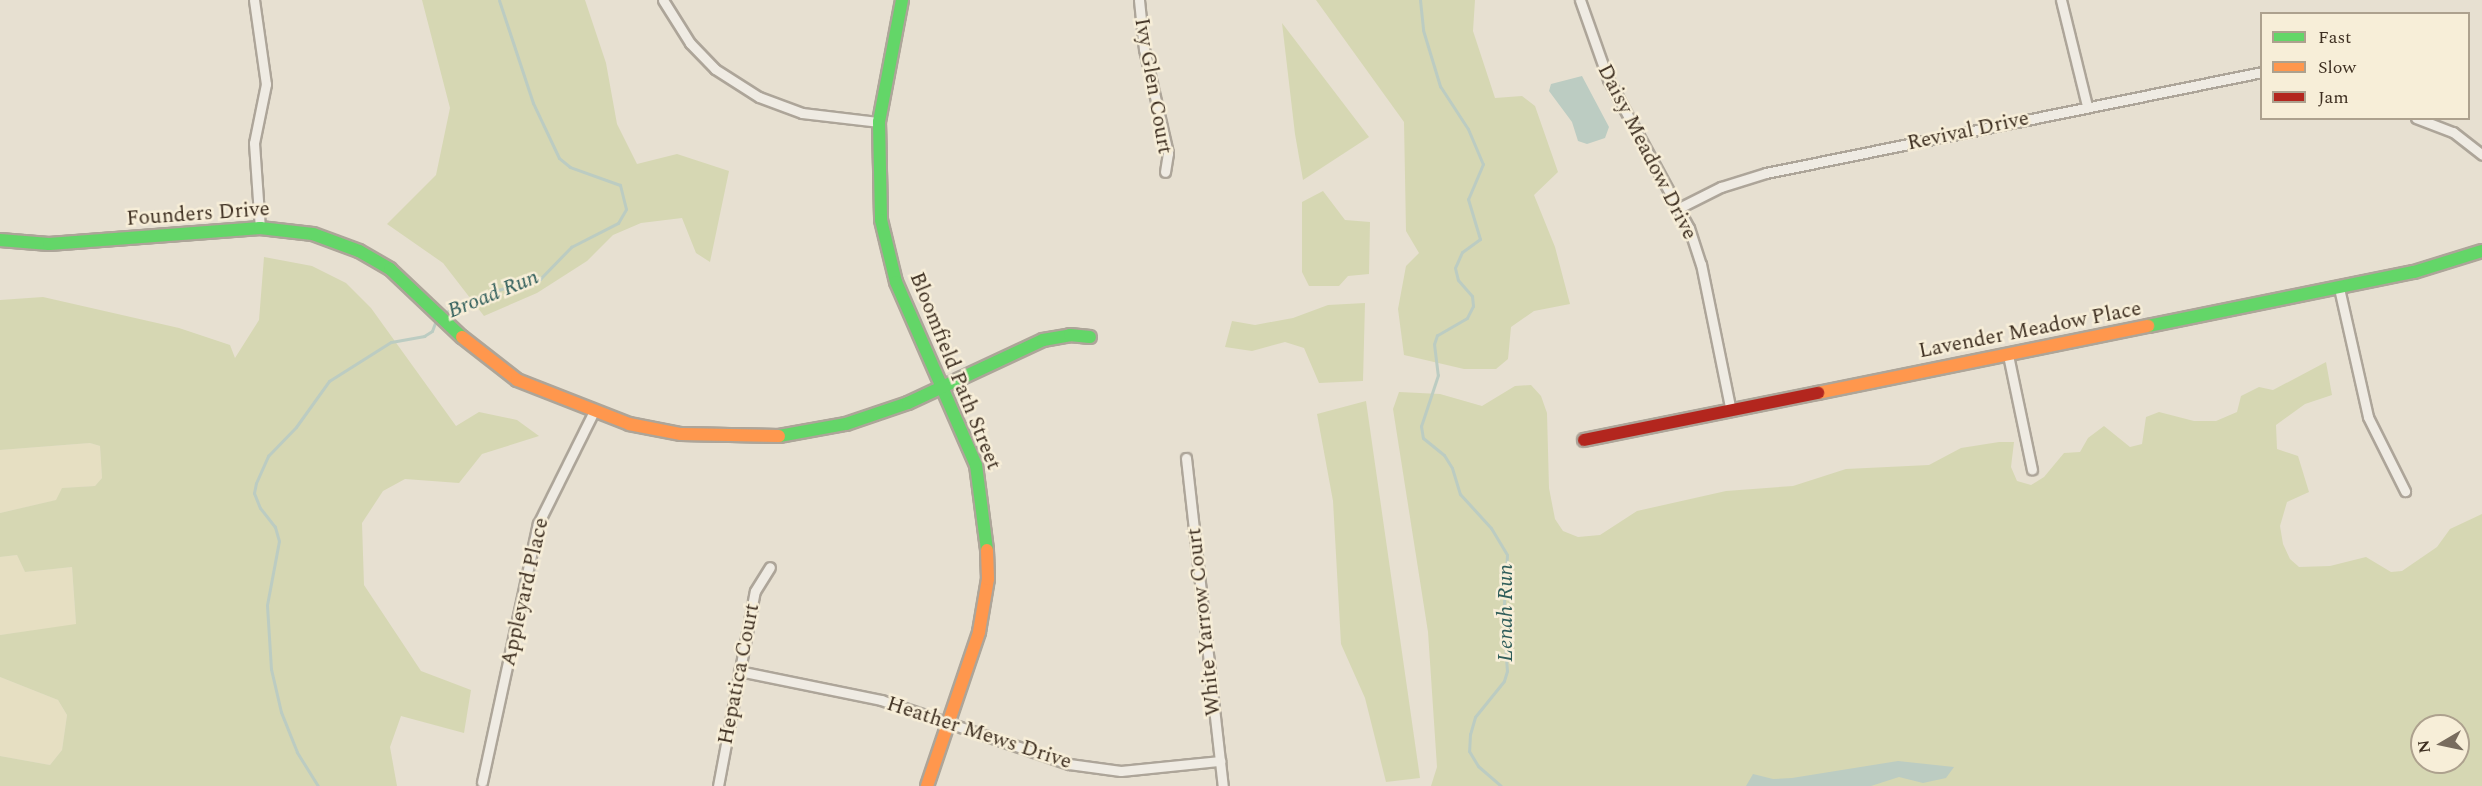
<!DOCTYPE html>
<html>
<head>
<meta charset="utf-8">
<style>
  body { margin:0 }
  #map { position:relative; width:2482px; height:786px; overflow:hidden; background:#e7e0d1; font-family:Spectral,serif }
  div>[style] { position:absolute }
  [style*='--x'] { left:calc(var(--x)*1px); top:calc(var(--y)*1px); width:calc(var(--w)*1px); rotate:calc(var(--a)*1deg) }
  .farmland>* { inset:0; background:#e6dfc2 }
  .green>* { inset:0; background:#d6d7b3 }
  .water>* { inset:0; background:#bcccc2 }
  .stream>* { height:3px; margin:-1.5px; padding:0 1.5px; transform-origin:1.5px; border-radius:1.5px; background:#bcccc2 }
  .roads { filter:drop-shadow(2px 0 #ada599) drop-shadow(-2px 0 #ada599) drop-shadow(0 2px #ada599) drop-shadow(0 -2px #ada599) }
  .street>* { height:9px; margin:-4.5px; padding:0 4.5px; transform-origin:4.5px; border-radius:4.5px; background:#efebe3 }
  .fast>* { height:12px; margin:-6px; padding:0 6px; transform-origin:6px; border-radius:6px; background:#63d668 }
  .slow>* { height:12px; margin:-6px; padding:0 6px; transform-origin:6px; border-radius:6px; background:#ff974d }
  .jam>* { height:12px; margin:-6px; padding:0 6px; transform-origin:6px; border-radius:6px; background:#b3261e }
  span { translate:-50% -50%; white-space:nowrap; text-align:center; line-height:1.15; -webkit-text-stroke:5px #f7eed8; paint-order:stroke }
  .street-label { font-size:21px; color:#3d2e20 }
  .water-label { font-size:22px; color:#2f5d5a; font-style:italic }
  .legend { position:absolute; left:2260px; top:12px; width:210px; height:108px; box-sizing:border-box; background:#f7eed8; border:2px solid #ada18e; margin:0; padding:8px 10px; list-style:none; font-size:18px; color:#3d2e20 }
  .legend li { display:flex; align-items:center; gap:12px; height:30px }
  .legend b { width:30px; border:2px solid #ada18e }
  .north { position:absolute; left:2410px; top:714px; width:60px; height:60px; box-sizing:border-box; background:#f7eed8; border:2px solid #ada18e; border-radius:50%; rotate:261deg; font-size:16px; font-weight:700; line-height:24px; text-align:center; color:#3d2e20 }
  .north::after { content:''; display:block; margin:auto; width:21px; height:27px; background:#786c5e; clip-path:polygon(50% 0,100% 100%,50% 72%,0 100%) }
</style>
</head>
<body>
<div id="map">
  <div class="farmland">
    <i style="clip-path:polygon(90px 443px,100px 446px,102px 478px,95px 486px,63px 488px,57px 500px,0 513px,0 450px)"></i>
    <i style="clip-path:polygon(17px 555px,25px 572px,72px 567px,76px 625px,0 635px,0 557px)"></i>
    <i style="clip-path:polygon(0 677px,58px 700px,67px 715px,62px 750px,50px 765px,0 756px)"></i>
  </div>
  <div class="green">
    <i style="clip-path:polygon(422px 0,585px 0,606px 63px,617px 124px,637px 164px,677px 154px,729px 171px,710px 262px,696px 253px,682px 218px,641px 223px,613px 235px,587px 261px,537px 293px,484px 316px,443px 263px,387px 224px,436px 175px,450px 108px)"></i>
    <i style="clip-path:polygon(1316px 0,1475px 0,1473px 31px,1495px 98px,1522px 96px,1535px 106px,1558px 172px,1534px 195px,1555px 247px,1570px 304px,1534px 311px,1511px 327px,1508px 359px,1496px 369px,1464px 369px,1404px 355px,1398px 309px,1406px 266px,1419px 253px,1406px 231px,1404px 122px)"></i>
    <i style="clip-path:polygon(1282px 23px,1369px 137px,1303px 180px,1295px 134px)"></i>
    <i style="clip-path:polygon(1323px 191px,1345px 220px,1370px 222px,1369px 274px,1348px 276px,1339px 286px,1309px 286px,1302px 272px,1302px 202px)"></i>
    <i style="clip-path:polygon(264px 257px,312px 266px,346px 283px,371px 308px,456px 426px,479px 412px,517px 420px,539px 436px,482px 454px,459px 483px,405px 479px,383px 491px,362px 523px,364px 585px,421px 671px,471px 690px,464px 733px,401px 716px,390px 747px,397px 786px,0 786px,0 756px,50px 765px,62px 750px,67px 715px,58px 700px,0 677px,0 635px,76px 624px,72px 567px,25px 572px,17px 555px,0 557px,0 513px,56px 500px,62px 488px,95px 486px,102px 478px,100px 446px,90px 443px,0 450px,0 300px,43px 297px,179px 328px,230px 345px,235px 358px,259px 320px)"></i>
    <i style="clip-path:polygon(1365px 303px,1363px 381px,1319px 383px,1304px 348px,1285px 342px,1252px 351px,1225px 347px,1232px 321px,1255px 325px,1293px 318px,1328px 305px)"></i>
    <i style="clip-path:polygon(evenodd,2326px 362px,2332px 395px,2305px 404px,2276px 425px,2277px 449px,2298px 456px,2309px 492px,2287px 502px,2280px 526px,2283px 544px,2290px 559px,2299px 567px,2330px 566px,2366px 557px,2391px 572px,2402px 571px,2437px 547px,2450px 529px,2482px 514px,2482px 786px,1431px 786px,1437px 767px,1428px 632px,1393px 409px,1399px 392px,1440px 394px,1482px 406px,1515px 386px,1531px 385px,1541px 396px,1547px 413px,1549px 488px,1555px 519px,1563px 531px,1578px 537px,1600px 535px,1637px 511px,1726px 491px,1793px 486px,1846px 469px,1929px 465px,1961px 448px,1999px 442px,2014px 442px,2011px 467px,2017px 481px,2031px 485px,2044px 477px,2064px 453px,2080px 452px,2088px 438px,2104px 426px,2130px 447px,2142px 444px,2146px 417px,2159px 412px,2194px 421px,2216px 421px,2237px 412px,2241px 396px,2259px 387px,2273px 390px,2326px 362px,2422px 726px,2458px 726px,2458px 762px,2422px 762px,2422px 726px)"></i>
    <i style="clip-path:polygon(1366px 401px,1420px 778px,1386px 782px,1365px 698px,1341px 644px,1333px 501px,1317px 414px)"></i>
  </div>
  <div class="water">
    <i style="clip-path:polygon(1582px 76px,1609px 127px,1605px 138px,1587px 144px,1578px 141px,1572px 122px,1549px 91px,1551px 84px)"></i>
    <i style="clip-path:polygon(1898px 761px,1954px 767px,1946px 778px,1923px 783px,1899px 777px,1871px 786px,1746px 786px,1753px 774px,1773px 779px,1792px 778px)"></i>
  </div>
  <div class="stream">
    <i style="--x:1420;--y:0;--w:30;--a:84"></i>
    <i style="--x:1423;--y:30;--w:59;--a:73.1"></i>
    <i style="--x:1440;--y:86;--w:51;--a:56.9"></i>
    <i style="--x:1468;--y:129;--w:38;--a:67"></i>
    <i style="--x:1483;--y:164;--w:38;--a:113"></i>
    <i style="--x:1468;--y:199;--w:42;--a:73.3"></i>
    <i style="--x:1480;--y:239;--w:22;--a:144"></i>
    <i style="--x:1462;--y:252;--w:17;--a:114"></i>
    <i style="--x:1455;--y:268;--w:12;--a:76"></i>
    <i style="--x:1458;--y:280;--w:21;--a:49"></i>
    <i style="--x:1472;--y:296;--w:10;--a:84"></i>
    <i style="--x:1473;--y:306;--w:13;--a:117"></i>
    <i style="--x:1467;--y:318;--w:34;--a:150"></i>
    <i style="--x:1437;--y:335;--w:9;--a:108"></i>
    <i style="--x:1434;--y:344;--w:31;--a:83"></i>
    <i style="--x:1438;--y:375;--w:54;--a:108.4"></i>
    <i style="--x:1421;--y:426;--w:12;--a:81"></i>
    <i style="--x:1423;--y:438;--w:27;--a:39"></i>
    <i style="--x:1444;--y:455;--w:15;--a:58"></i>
    <i style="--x:1452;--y:468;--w:27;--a:73"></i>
    <i style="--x:1460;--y:494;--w:46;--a:47.6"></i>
    <i style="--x:1491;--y:528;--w:31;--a:59"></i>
    <i style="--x:1507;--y:555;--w:63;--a:93.6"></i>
    <i style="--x:1503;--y:618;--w:53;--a:85.7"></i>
    <i style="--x:1507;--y:671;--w:10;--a:107"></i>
    <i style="--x:1504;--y:681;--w:46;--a:128.9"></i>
    <i style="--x:1475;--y:717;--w:18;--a:106"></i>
    <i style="--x:1470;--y:734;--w:17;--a:93"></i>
    <i style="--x:1469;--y:751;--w:17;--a:59"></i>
    <i style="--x:1478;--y:766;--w:30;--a:41"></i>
    <i style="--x:442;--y:314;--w:49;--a:-25.5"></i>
    <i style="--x:486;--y:293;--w:56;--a:-14.5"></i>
    <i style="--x:540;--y:279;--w:45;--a:-45.9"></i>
    <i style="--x:571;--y:247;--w:53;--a:-27.1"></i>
    <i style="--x:618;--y:223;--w:16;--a:-60"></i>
    <i style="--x:626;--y:209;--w:25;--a:-104"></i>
    <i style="--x:620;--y:185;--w:53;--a:-160.2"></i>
    <i style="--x:570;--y:167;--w:14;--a:-141"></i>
    <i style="--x:559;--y:158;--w:61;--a:-115.3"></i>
    <i style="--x:533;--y:103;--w:108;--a:-108.3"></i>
    <i style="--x:318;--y:786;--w:40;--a:-122"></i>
    <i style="--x:297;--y:752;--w:43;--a:-111.8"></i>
    <i style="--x:281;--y:712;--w:44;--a:-103.1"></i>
    <i style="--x:271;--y:669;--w:64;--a:-93.6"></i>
    <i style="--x:267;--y:605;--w:65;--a:-79.4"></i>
    <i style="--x:279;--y:541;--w:15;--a:-106"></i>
    <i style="--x:275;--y:527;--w:24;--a:-128"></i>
    <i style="--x:260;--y:508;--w:16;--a:-112"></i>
    <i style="--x:254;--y:493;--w:10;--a:-79"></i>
    <i style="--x:256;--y:483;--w:30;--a:-66"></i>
    <i style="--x:268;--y:456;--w:40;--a:-46"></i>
    <i style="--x:296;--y:427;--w:57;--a:-54.3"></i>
    <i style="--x:329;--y:381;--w:73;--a:-32.2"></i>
    <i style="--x:391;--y:342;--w:34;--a:-10"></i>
    <i style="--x:424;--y:336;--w:9;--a:-32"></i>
    <i style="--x:432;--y:331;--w:15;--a:-70"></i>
  </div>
  <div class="roads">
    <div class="street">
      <i style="--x:254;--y:0;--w:85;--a:81.9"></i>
      <i style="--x:266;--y:84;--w:60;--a:101.5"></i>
      <i style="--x:254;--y:143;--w:85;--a:86"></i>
      <i style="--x:663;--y:0;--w:51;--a:57.9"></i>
      <i style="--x:690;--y:43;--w:36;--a:46"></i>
      <i style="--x:715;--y:69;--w:52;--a:32.5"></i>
      <i style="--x:759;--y:97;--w:46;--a:20.4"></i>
      <i style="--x:802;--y:113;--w:78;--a:6.7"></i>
      <i style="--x:1139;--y:0;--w:49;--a:84.2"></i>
      <i style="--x:1144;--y:49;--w:107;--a:77"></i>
      <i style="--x:1168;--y:153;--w:19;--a:99"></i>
      <i style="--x:1580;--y:0;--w:84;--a:70.5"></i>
      <i style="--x:1608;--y:79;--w:170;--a:61.5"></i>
      <i style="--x:1689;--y:228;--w:38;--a:72"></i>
      <i style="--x:1701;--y:264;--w:150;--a:78.5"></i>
      <i style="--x:2061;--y:0;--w:109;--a:76.2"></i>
      <i style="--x:2416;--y:118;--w:40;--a:21"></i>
      <i style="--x:2453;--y:132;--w:37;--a:38"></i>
      <i style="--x:1681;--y:207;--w:45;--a:-26.6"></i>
      <i style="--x:1721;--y:187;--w:47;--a:-17.3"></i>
      <i style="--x:1766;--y:173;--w:506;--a:-11.51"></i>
      <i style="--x:2339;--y:288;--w:132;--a:77.3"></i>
      <i style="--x:2368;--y:417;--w:83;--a:63.4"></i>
      <i style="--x:2008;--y:355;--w:117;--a:78.2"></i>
      <i style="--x:1186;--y:458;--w:330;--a:83.6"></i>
      <i style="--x:739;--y:671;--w:145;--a:11.5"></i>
      <i style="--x:881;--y:700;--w:199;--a:18.8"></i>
      <i style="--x:1069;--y:764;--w:52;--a:7.7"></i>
      <i style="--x:1121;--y:771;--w:100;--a:-5.8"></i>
      <i style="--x:482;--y:782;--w:264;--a:-77.8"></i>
      <i style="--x:538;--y:524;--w:126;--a:-63.6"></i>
      <i style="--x:718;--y:786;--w:198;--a:-79.3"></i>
      <i style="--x:755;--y:591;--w:28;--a:-58"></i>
    </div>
    <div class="fast">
      <i style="--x:902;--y:0;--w:124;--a:100.7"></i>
      <i style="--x:879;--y:122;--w:98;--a:88.8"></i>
      <i style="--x:881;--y:220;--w:64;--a:76.4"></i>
      <i style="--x:896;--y:282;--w:200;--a:66.4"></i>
      <i style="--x:976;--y:465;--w:86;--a:82.6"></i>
      <i style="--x:0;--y:240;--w:49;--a:4.7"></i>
      <i style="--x:49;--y:244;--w:212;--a:-4.3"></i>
      <i style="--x:260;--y:228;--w:53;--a:6.5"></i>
      <i style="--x:313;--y:234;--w:49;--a:20.3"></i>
      <i style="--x:359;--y:251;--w:36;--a:30"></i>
      <i style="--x:390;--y:269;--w:99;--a:43.4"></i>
      <i style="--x:2148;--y:326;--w:271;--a:-11.5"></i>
      <i style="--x:2414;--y:272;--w:71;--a:-17.2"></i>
      <i style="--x:779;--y:436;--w:68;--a:-10.2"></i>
      <i style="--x:846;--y:424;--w:65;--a:-18.7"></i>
      <i style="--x:908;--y:403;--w:149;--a:-25"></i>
      <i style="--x:1043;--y:340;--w:27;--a:-10"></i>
      <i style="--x:1070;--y:335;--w:20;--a:6"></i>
    </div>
    <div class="slow">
      <i style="--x:462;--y:337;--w:70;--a:38"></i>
      <i style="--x:517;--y:380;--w:120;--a:21.4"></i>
      <i style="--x:629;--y:424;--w:53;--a:10.9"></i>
      <i style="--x:681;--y:434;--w:98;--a:1.2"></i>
      <i style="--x:1818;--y:393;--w:337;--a:-11.5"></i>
      <i style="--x:927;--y:786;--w:163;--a:-71.3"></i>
      <i style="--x:979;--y:632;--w:54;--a:-80.4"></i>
      <i style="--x:988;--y:579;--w:29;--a:-92"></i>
    </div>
    <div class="jam">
      <i style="--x:1584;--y:440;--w:239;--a:-11.4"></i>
    </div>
  </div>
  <div class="street-label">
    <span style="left:1153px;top:86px;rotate:80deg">Ivy Glen Court</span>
    <span style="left:1968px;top:131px;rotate:-12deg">Revival Drive</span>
    <span style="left:1647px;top:152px;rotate:63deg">Daisy Meadow Drive</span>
    <span style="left:198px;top:214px;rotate:-4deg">Founders Drive</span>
    <span style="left:2030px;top:330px;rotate:-11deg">Lavender Meadow Place</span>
    <span style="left:955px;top:371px;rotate:68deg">Bloomfield Path Street</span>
    <span style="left:525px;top:592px;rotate:-77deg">Appleyard Place</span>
    <span style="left:1204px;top:622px;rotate:-96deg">White Yarrow Court</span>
    <span style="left:739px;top:674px;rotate:-79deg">Hepatica Court</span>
    <span style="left:979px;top:733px;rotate:18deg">Heather Mews Drive</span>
  </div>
  <div class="water-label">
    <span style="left:493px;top:294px;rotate:-22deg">Broad Run</span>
    <span style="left:1506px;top:613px;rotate:-90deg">Lenah Run</span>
  </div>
  <ul class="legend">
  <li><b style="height:8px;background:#63d668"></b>Fast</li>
  <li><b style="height:8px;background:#ff974d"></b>Slow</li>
  <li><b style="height:8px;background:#b3261e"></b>Jam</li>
  </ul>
  <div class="north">N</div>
</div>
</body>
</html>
